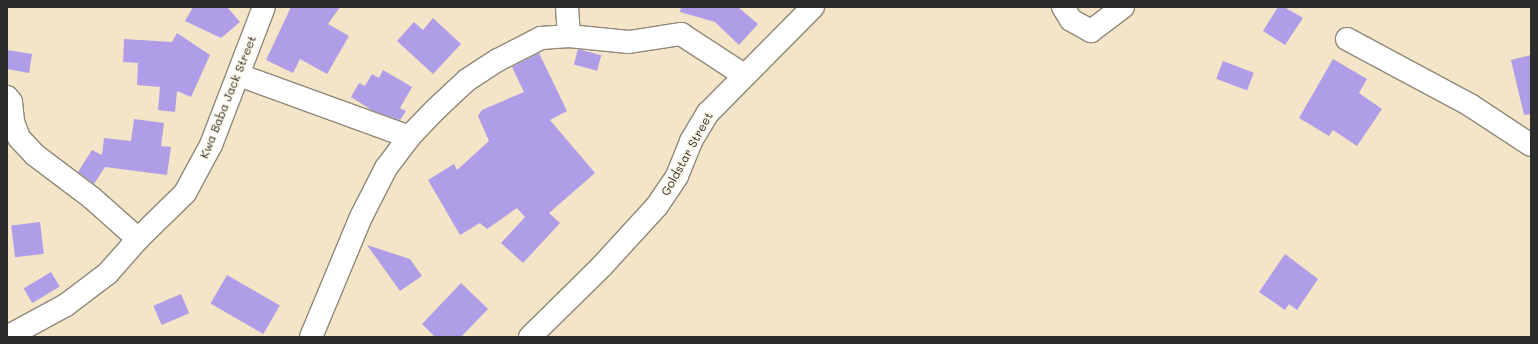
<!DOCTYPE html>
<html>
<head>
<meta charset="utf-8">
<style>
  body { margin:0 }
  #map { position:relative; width:1538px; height:344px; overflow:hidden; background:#f4e4c8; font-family:Mali,sans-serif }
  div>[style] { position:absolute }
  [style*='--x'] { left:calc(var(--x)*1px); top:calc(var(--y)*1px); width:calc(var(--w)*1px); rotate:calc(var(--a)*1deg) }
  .building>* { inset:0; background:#af9ee7; transform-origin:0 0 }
  .roads { filter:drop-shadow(1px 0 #90887a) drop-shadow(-1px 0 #90887a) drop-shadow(0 1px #90887a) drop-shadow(0 -1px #90887a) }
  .minor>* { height:22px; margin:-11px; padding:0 11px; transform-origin:11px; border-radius:11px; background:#fff }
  span { translate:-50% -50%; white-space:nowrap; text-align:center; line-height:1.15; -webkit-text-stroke:3px #fcf5e5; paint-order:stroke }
  .street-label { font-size:12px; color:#2b2b2b }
  .frame { position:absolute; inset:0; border:8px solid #2b2b2b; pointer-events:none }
</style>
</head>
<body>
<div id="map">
  <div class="building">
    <i style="clip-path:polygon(193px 7px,227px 7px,240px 22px,221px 38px,185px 21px)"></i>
    <i style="clip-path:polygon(291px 7px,340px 7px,328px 24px,349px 36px,327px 74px,300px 59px,293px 73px,266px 60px)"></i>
    <i style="clip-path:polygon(681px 7px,738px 7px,758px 24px,739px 45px,715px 22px,680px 12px)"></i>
    <i style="clip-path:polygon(1278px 7px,1284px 7px,1303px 18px,1285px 45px,1263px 31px)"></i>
    <i style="clip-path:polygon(433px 18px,461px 44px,433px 74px,397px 41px,414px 22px,423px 30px)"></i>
    <i style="clip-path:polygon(177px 33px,210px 55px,191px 97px,177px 91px,175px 112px,158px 110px,160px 87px,137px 85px,138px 63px,123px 62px,124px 39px,172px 42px)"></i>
    <i style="left:578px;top:49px;width:24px;height:16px;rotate:15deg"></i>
    <i style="clip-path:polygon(7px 50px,32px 54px,29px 73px,7px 69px)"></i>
    <i style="clip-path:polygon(539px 53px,567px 111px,550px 120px,595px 173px,549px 213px,560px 223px,523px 263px,501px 243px,525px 217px,517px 208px,487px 229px,480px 223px,460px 235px,428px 180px,454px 164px,457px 170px,489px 141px,478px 116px,482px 110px,524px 92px,512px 67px)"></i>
    <i style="clip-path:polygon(1531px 55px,1531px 114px,1524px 115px,1511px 60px)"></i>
    <i style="clip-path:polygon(1333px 59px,1367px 79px,1359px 93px,1382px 109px,1357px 146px,1333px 130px,1329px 136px,1299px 118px)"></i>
    <i style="left:1223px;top:61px;width:33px;height:19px;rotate:21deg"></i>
    <i style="clip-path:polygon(383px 70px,412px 87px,400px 108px,406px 111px,400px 120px,373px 111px,351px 97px,359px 83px,365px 86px,372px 74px,379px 78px)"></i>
    <i style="clip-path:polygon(134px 119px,164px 123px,161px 146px,171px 147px,167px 175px,105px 167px,94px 184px,78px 172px,92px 150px,102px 155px,104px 138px,131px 141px)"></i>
    <i style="left:40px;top:222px;width:32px;height:29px;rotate:83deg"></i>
    <i style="clip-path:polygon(367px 245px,410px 259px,422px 276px,400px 291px)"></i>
    <i style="clip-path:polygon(1285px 254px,1318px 279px,1297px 310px,1289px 304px,1285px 310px,1259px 292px)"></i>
    <i style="left:51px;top:272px;width:17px;height:32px;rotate:59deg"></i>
    <i style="left:227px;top:275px;width:61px;height:33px;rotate:30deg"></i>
    <i style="clip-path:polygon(461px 283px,488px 309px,461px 337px,435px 337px,422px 324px)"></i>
    <i style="left:181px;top:294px;width:21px;height:30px;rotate:67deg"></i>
  </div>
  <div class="roads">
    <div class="minor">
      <i style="--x:567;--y:7;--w:29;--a:86"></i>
      <i style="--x:1063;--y:7;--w:15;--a:58"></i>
      <i style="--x:1071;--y:20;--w:23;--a:29"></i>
      <i style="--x:1091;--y:31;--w:40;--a:-37"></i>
      <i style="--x:1347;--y:39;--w:140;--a:28.2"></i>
      <i style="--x:1470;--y:105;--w:73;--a:33.3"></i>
      <i style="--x:239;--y:75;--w:181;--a:20"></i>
      <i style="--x:7;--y:97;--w:6;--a:51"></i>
      <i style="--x:11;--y:102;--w:20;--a:84"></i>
      <i style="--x:13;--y:122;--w:17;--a:69"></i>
      <i style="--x:19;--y:138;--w:23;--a:47"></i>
      <i style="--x:35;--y:155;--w:71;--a:37"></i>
      <i style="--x:92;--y:198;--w:62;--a:41.7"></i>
      <i style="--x:7;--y:337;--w:67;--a:-28.5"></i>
      <i style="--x:66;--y:305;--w:53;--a:-37.3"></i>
      <i style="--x:108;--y:273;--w:45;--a:-48.6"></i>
      <i style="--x:138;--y:239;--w:66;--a:-44.4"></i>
      <i style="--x:185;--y:193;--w:55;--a:-61.6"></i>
      <i style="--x:211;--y:145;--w:148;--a:-69"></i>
      <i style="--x:311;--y:337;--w:130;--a:-67.4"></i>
      <i style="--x:361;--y:217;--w:55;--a:-63"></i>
      <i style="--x:386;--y:168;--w:39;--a:-53"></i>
      <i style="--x:409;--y:137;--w:40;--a:-46"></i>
      <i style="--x:437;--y:108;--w:41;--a:-43"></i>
      <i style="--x:467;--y:80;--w:37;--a:-33"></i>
      <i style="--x:498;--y:60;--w:48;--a:-27.1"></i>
      <i style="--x:541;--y:38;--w:28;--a:-4"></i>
      <i style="--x:569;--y:36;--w:60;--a:5.7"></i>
      <i style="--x:629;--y:42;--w:53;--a:-8.7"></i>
      <i style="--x:681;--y:34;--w:75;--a:33.1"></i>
      <i style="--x:530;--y:337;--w:101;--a:-44.6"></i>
      <i style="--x:602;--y:266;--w:81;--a:-47.5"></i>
      <i style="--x:657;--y:206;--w:36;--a:-56"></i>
      <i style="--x:677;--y:176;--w:38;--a:-68"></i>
      <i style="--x:691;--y:141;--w:33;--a:-59"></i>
      <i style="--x:708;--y:113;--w:149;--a:-45.3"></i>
    </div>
  </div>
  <div class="street-label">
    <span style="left:228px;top:97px;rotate:-68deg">Kwa Baba Jack Street</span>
    <span style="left:687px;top:154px;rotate:-61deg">Goldstar Street</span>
  </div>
  <div class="frame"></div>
</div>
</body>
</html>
